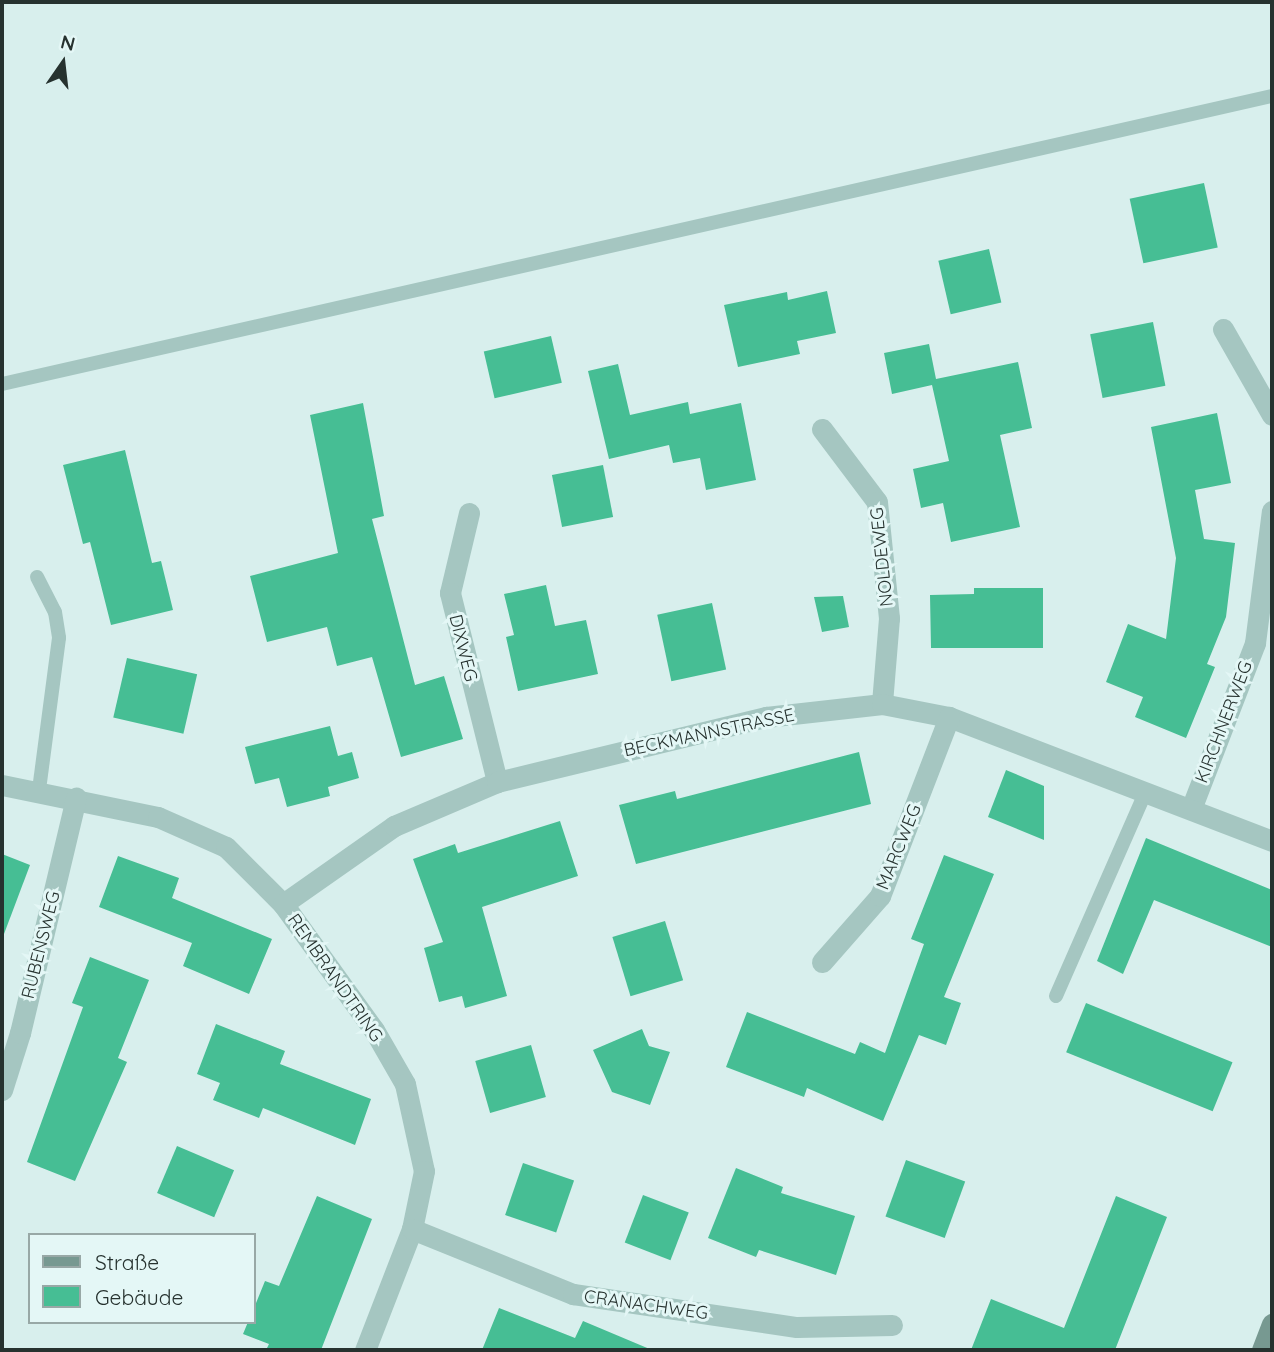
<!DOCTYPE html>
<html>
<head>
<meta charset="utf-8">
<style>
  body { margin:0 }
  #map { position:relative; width:1274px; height:1352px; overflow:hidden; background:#d8efed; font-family:Quicksand,sans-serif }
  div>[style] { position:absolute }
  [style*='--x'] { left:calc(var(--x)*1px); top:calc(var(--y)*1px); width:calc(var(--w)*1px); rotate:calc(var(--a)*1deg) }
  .building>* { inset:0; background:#46be94; transform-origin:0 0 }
  .lane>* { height:14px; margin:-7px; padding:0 7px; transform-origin:7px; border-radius:7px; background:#a5c6c1 }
  .street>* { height:21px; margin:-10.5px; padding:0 10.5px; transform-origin:10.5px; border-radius:10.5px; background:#a5c6c1 }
  .secondary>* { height:21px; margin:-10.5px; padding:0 10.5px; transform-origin:10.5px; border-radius:10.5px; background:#779991 }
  span { translate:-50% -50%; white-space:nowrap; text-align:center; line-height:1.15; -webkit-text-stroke:6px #e4f7f6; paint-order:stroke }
  .street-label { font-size:18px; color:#26322f }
  .frame { position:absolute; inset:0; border:4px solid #26322f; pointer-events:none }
  .legend { position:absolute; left:28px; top:1233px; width:228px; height:91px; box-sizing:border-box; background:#e4f7f6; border:2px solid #98a8a6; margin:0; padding:9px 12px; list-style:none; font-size:21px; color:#26322f }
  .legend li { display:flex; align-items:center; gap:14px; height:35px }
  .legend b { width:35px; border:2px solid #98a8a6 }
  .north { position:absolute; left:28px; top:28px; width:70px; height:70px; -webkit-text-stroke:5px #e4f7f6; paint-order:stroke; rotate:14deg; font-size:19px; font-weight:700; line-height:28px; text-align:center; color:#26322f }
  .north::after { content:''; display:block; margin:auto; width:24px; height:32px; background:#26322f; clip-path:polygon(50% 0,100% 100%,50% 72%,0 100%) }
</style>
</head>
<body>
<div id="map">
  <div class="building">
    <i style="left:1204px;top:183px;width:66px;height:76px;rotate:78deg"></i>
    <i style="left:989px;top:249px;width:55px;height:52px;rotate:77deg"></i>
    <i style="clip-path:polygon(827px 291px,836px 333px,797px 341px,800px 354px,738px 367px,724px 305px,787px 292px,788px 300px)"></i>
    <i style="left:1153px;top:322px;width:65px;height:64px;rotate:79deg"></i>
    <i style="left:551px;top:336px;width:48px;height:69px;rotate:77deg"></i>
    <i style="clip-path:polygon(929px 344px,936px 379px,1018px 362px,1032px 428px,1000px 435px,1020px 527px,951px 542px,943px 503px,921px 508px,913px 469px,949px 461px,932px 385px,892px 394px,884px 353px)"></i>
    <i style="clip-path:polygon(618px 364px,630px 415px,688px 402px,690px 414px,741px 403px,756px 480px,706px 490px,700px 458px,673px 463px,669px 445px,609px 459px,588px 371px)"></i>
    <i style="clip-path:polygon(363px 403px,384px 516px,372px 519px,415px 685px,444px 676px,463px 739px,401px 757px,372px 657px,337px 666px,327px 627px,267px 642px,250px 576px,338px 553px,310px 415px)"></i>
    <i style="clip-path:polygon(1217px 413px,1231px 483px,1195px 490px,1204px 539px,1235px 543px,1226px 617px,1207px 664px,1215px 667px,1186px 738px,1135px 717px,1143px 697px,1106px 682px,1128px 624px,1166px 639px,1176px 558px,1151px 427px)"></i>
    <i style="clip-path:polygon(125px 450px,152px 563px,161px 561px,173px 610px,111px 625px,90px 542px,83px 544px,63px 465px)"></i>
    <i style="left:603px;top:465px;width:53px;height:52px;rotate:79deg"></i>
    <i style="clip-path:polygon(546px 585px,555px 626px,586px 620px,598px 674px,518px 691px,506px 637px,514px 635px,504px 594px)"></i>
    <i style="clip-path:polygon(974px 588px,1043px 588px,1043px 648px,931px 648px,930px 595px,974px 594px)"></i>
    <i style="clip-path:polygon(843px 596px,849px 627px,822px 632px,814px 597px)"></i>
    <i style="left:712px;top:603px;width:68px;height:56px;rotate:78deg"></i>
    <i style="left:127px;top:658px;width:72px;height:61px;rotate:13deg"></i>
    <i style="clip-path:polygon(330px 726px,338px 756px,352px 752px,359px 778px,328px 787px,330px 796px,287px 807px,279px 778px,255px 784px,245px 747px)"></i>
    <i style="clip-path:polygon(859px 752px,871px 804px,636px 864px,619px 805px,675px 791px,677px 799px)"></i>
    <i style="clip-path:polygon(1006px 770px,1044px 786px,1044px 840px,988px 817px)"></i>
    <i style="clip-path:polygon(560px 821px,578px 876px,482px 907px,507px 996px,465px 1008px,462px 996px,439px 1002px,424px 948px,443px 942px,413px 859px,455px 844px,458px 853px)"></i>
    <i style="clip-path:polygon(1146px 838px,1272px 890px,1272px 947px,1154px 900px,1123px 974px,1097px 961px)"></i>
    <i style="clip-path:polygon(2px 854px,30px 865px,4px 934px,2px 934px)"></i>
    <i style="clip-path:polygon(944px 855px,994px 874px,944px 997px,961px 1003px,946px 1045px,919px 1035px,883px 1121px,807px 1088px,804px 1097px,726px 1067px,747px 1012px,855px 1054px,860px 1042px,885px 1053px,924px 944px,911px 939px)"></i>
    <i style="clip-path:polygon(118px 856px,179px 878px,172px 898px,272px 939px,249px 994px,183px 966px,192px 943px,99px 907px)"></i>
    <i style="left:665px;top:921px;width:62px;height:55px;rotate:73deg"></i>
    <i style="clip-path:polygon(90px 957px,149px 980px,118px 1058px,127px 1062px,75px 1181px,27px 1162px,83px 1007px,72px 1003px)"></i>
    <i style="left:1086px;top:1003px;width:158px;height:53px;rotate:22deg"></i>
    <i style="clip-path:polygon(216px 1024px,285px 1051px,280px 1064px,371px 1099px,355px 1145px,263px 1108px,259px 1118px,213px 1100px,220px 1083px,197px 1074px)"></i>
    <i style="clip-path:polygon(642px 1029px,649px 1046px,670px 1052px,650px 1105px,612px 1092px,593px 1050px)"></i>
    <i style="left:531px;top:1045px;width:54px;height:58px;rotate:74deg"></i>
    <i style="left:177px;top:1146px;width:62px;height:51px;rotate:23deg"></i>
    <i style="left:906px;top:1160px;width:63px;height:60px;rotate:20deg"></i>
    <i style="left:523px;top:1163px;width:54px;height:55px;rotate:19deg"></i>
    <i style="clip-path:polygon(736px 1168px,783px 1187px,781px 1193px,855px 1216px,836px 1275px,759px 1250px,756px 1257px,708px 1238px)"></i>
    <i style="left:643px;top:1195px;width:49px;height:51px;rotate:21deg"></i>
    <i style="clip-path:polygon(317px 1196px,372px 1219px,321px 1350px,266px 1350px,269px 1344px,243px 1334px,248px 1322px,254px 1322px,254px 1308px,265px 1281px,279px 1286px)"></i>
    <i style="clip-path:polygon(1116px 1196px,1167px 1217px,1115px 1350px,971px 1350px,991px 1299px,1064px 1328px)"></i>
    <i style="clip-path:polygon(499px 1308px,575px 1338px,583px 1321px,652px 1350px,482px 1350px)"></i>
  </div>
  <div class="lane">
    <i style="--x:2;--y:384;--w:1302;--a:-12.78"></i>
    <i style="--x:37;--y:577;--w:39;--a:63"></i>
    <i style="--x:55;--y:612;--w:26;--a:81"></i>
    <i style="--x:59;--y:638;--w:153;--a:97.5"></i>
    <i style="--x:1056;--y:996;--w:224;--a:-66.3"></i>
  </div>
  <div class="street">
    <i style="--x:1223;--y:329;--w:99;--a:60.3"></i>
    <i style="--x:822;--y:429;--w:91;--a:53"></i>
    <i style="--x:877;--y:502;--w:117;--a:84.1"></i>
    <i style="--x:889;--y:618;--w:86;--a:94.7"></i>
    <i style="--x:469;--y:513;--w:82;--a:103.4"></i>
    <i style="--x:450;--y:593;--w:195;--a:76"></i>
    <i style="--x:2;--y:785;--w:159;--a:11.6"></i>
    <i style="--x:158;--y:817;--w:74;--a:23.8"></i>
    <i style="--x:226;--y:847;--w:81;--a:45"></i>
    <i style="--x:283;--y:904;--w:155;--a:54.2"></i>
    <i style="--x:374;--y:1030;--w:62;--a:60.1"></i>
    <i style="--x:405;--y:1084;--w:89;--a:77.7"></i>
    <i style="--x:424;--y:1171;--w:59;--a:101.7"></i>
    <i style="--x:412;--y:1229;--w:130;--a:111.2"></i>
    <i style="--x:1191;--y:809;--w:178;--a:-68.9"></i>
    <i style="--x:1255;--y:643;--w:133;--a:-82.7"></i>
    <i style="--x:283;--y:904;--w:136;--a:-35.1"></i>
    <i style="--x:394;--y:826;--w:112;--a:-23.1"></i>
    <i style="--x:497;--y:782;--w:277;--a:-13.6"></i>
    <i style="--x:766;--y:717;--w:117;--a:-6.4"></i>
    <i style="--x:882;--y:704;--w:68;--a:11"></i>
    <i style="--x:949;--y:717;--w:346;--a:21"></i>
    <i style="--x:822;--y:962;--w:88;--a:-48.7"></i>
    <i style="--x:880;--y:896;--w:192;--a:-68.9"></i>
    <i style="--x:2;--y:1090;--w:60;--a:-72.5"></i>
    <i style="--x:20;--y:1033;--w:242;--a:-76.6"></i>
    <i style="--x:412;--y:1229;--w:174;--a:22"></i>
    <i style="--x:573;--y:1294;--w:226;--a:8.4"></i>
    <i style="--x:797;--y:1327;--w:95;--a:-1.2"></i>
  </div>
  <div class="secondary">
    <i style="--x:1262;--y:1350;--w:28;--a:-69"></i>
  </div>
  <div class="street-label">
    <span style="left:882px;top:557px;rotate:-96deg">NOLDEWEG</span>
    <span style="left:463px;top:648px;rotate:76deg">DIXWEG</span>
    <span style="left:1224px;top:722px;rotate:-69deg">KIRCHNERWEG</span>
    <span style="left:709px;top:733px;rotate:-12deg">BECKMANNSTRASSE</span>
    <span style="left:899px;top:847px;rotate:-68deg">MARCWEG</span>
    <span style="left:41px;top:945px;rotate:-76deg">RUBENSWEG</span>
    <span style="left:335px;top:978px;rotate:55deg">REMBRANDTRING</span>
    <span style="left:646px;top:1305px;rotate:8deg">CRANACHWEG</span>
  </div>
  <div class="frame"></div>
  <ul class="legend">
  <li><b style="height:9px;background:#779991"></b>Straße</li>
  <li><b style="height:19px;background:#46be94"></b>Gebäude</li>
  </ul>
  <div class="north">N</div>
</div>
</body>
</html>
